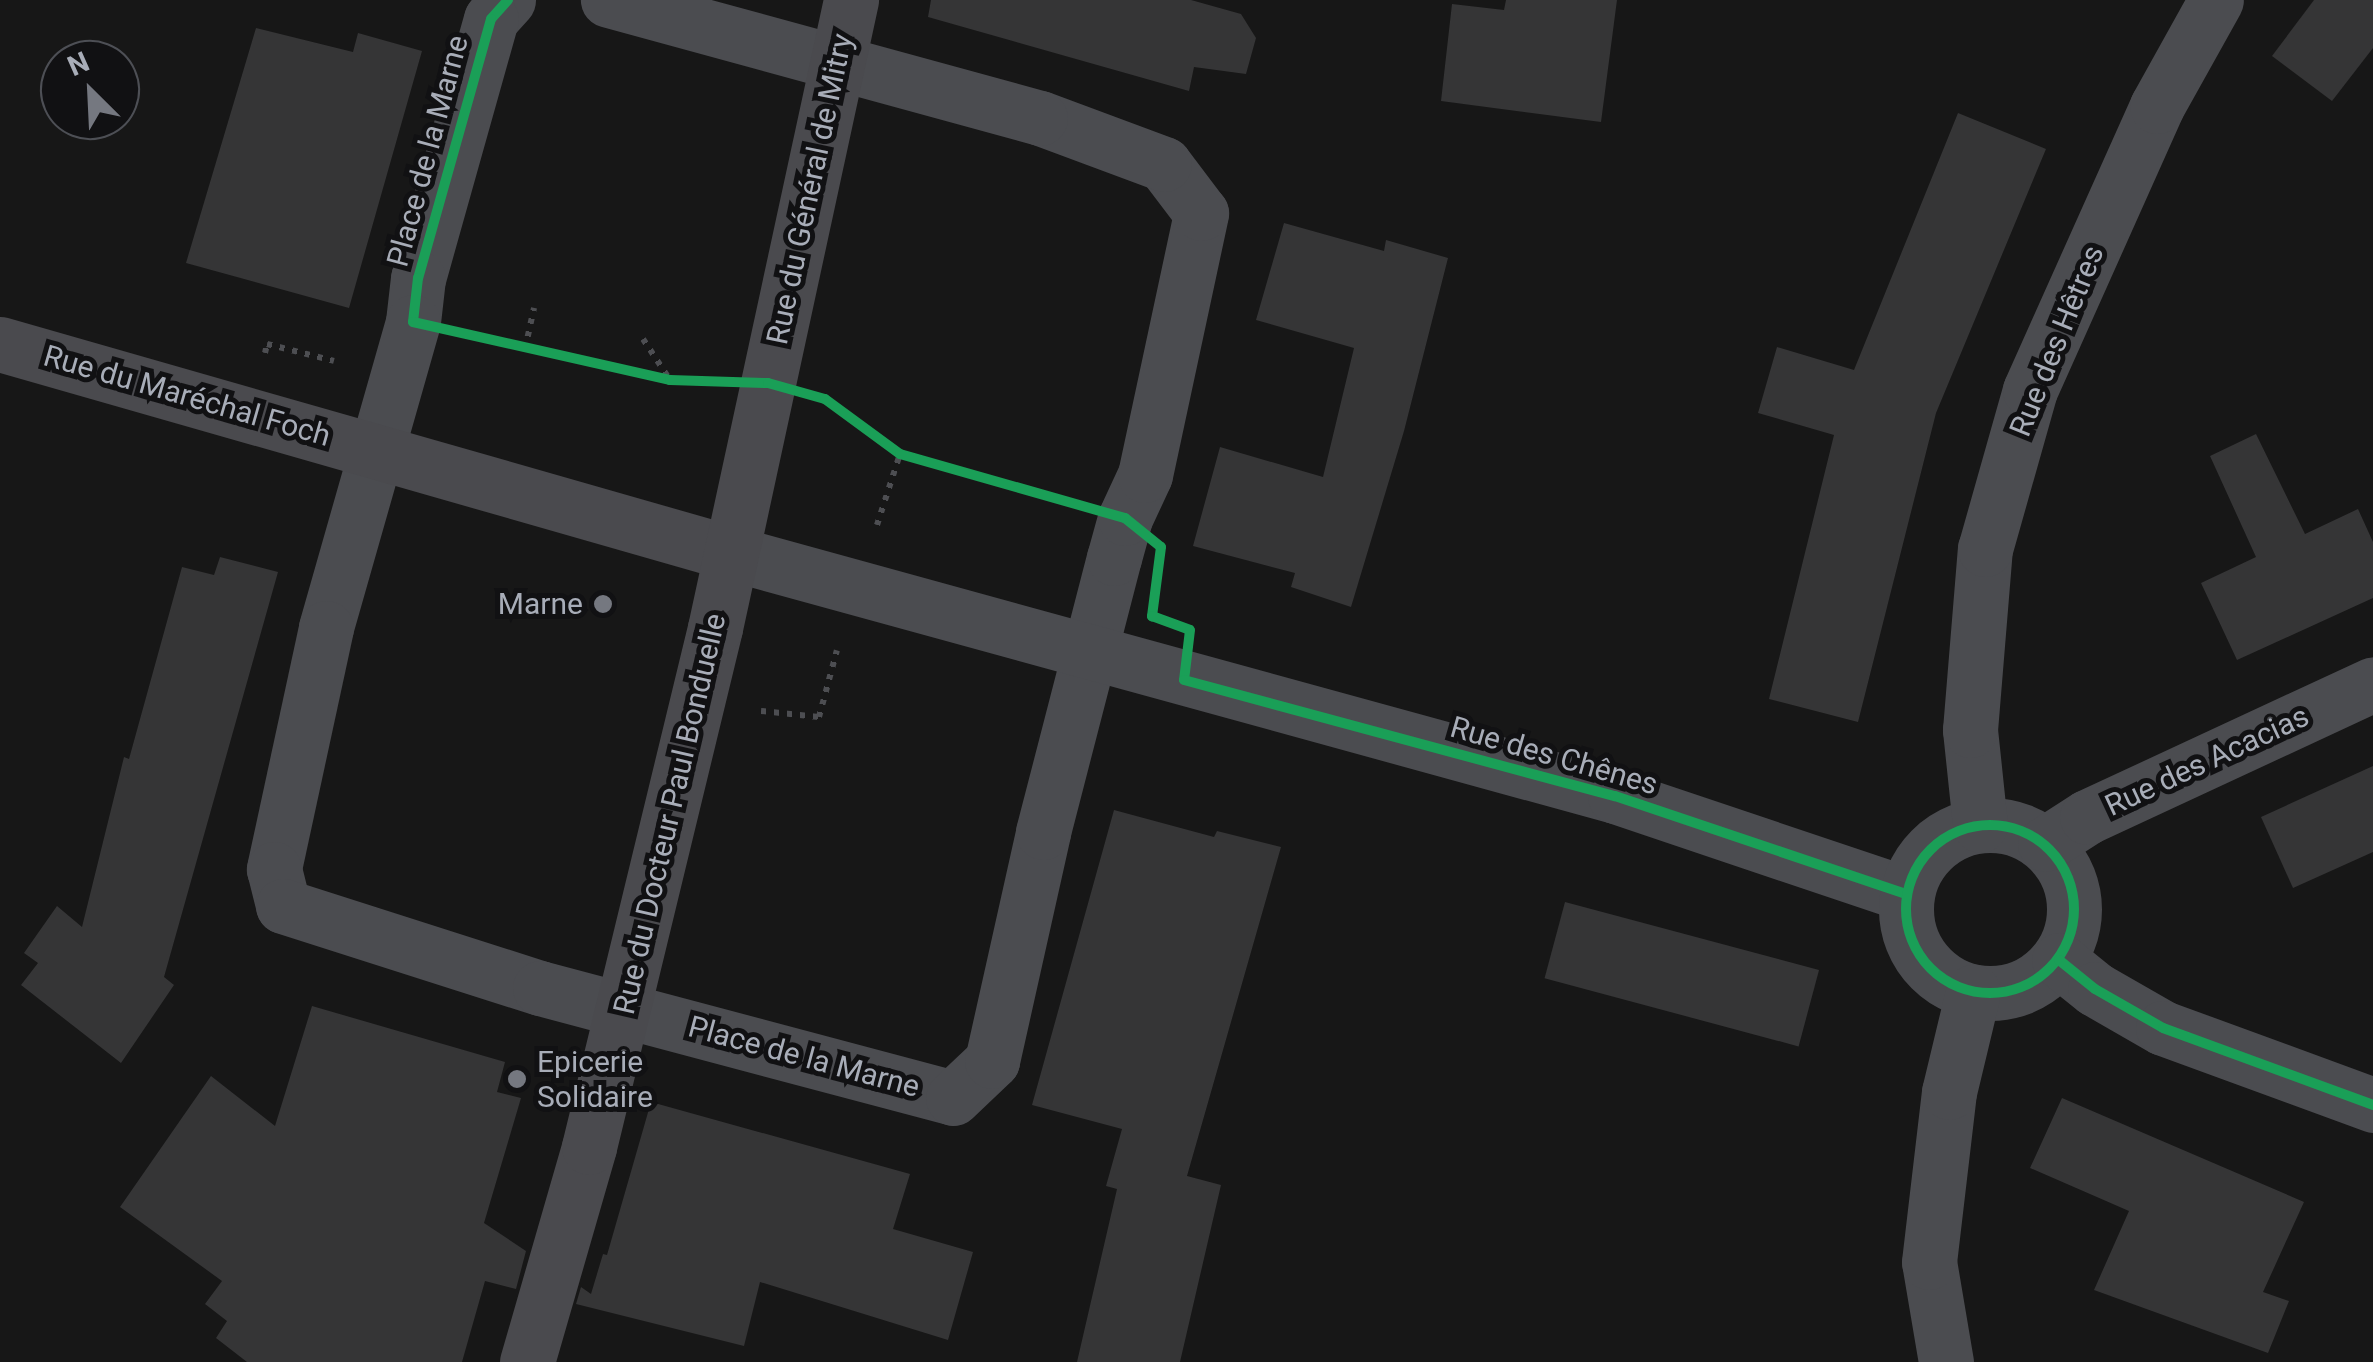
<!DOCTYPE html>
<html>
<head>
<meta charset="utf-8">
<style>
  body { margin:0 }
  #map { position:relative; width:2373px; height:1362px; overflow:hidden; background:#171717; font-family:Roboto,sans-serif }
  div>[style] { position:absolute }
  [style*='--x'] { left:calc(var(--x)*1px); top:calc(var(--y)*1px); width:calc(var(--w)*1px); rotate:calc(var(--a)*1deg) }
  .building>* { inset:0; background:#353536; transform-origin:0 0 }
  .path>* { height:6px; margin-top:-3px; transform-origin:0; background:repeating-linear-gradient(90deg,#4d4e52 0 5px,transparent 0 13px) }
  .street>* { height:55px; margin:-27.5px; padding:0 27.5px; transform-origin:27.5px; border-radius:27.5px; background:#4b4c50 }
  .street>.ring { margin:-27.5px; padding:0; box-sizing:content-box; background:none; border:55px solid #4b4c50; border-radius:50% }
  .secondary>* { height:55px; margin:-27.5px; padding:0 27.5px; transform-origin:27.5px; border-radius:27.5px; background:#4a4a4e }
  .cycleway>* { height:10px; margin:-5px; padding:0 5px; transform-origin:5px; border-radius:5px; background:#1a9f57 }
  .cycleway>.ring { margin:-5px; padding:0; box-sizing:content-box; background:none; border:10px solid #1a9f57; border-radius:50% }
  .dots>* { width:28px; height:28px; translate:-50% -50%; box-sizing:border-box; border:5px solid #111113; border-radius:50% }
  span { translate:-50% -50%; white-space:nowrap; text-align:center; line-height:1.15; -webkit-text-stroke:10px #111113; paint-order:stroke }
  .street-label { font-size:30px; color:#a8adb8 }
  .poi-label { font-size:30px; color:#a8adb8 }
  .right { translate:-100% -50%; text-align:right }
  .left { translate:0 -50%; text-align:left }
  .north { position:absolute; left:40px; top:40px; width:100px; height:100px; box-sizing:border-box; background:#111113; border:2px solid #4d4f55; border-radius:50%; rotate:336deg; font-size:28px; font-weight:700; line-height:40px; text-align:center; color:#a8adb8 }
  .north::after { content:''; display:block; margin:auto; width:35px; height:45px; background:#757880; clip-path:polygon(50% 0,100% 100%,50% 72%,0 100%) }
</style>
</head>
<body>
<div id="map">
  <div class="building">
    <i style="clip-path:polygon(931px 0,1191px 0,1241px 14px,1256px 38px,1246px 74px,1194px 67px,1189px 91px,928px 17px)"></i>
    <i style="clip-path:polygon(1506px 0,1617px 0,1601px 122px,1441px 101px,1452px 4px,1504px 10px)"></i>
    <i style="clip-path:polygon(2314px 0,2373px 0,2373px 48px,2332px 101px,2272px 56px)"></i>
    <i style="clip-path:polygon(256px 28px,353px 52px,358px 33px,422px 51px,349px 308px,186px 263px)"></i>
    <i style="clip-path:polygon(1958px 113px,2046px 149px,1936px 413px,1858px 722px,1769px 699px,1834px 435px,1758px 413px,1777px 347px,1854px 370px)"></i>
    <i style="clip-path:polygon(1284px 223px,1384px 251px,1386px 240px,1448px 258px,1404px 431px,1351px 607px,1291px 587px,1295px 573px,1193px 546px,1220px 447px,1323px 477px,1354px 348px,1256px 320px)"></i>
    <i style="clip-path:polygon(2256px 434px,2305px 534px,2358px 509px,2373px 542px,2373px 598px,2237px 660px,2201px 583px,2256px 557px,2210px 456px)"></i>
    <i style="clip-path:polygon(220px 557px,278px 572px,164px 977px,174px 985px,121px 1063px,21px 985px,38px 963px,24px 953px,57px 906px,82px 927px,124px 757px,129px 759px,182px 567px,214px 575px)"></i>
    <i style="clip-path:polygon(2373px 766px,2373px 852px,2293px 888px,2261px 817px)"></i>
    <i style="clip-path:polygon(1114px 810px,1214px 837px,1217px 831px,1281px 847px,1187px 1176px,1221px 1185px,1180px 1362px,1077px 1362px,1117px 1189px,1106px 1186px,1122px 1129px,1032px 1105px)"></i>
    <i style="left:1565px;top:902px;width:263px;height:79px;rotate:15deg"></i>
    <i style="clip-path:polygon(312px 1006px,505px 1062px,497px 1092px,521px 1098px,484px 1223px,526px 1251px,516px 1289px,485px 1281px,462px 1362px,247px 1362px,216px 1338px,227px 1321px,205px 1304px,222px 1281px,120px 1207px,211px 1076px,275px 1126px)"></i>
    <i style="clip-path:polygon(2062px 1098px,2304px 1202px,2263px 1292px,2289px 1301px,2268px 1353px,2094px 1290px,2129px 1211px,2030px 1168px)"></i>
    <i style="clip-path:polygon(651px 1102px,910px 1174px,893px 1229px,973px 1252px,948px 1340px,760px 1282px,744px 1346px,576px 1304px,581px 1287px,591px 1294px,603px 1254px,607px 1255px)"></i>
  </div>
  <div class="path">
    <i style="--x:643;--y:339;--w:49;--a:56.6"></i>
    <i style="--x:525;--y:349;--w:42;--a:-77.6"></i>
    <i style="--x:265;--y:353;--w:9;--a:-77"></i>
    <i style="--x:267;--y:344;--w:69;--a:14.2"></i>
    <i style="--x:877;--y:525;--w:75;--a:-72.1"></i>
    <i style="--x:761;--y:711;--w:58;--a:5.9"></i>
    <i style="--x:819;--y:717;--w:69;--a:-75"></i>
  </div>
  <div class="street">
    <i style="--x:508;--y:0;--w:25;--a:132"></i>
    <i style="--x:491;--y:19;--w:269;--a:105.7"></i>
    <i style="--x:418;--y:278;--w:44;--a:96.5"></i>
    <i style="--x:413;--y:322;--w:318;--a:105.9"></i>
    <i style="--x:326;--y:628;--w:247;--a:102.2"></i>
    <i style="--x:274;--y:869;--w:38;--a:76"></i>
    <i style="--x:283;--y:906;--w:270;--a:17.7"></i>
    <i style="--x:540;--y:988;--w:427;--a:14.9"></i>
    <i style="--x:953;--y:1098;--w:54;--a:-43.5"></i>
    <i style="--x:992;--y:1061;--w:235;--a:-77.4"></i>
    <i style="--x:1043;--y:832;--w:283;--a:-75.5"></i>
    <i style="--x:1114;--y:558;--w:41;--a:-74.6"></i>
    <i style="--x:1125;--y:518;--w:47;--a:-65.1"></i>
    <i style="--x:1145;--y:475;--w:268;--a:-77.9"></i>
    <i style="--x:1201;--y:213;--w:61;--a:-127.1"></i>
    <i style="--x:1164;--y:164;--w:132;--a:-159.6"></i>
    <i style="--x:1040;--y:118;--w:448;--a:-164.7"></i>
    <i style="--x:731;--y:553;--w:917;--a:15.37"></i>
    <i style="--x:1615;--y:796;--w:307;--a:18.6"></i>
    <i class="ring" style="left:1906px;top:825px;width:113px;height:113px"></i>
    <i style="--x:1980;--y:825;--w:96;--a:-96"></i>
    <i style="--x:1970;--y:730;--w:182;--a:-85.3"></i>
    <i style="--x:1985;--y:549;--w:165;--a:-74.2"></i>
    <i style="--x:2030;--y:390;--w:311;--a:-65.9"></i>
    <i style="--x:2157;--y:106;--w:121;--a:-60.9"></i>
    <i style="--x:2045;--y:844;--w:50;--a:-32.7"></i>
    <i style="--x:2087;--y:817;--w:315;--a:-24.9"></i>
    <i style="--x:2059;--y:960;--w:46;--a:38.9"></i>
    <i style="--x:2095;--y:989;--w:78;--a:29.8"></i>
    <i style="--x:2163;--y:1028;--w:224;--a:20.1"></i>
    <i style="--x:1946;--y:1362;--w:101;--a:-99.6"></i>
    <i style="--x:1929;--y:1262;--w:171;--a:-83.3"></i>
    <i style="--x:1949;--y:1092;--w:103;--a:-76.5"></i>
  </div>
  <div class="secondary">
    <i style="--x:0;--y:344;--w:760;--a:15.96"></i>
    <i style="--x:527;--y:1362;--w:224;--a:-73.9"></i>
    <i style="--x:589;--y:1147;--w:534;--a:-76.35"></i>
    <i style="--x:715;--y:628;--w:643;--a:-77.78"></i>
  </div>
  <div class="cycleway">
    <i style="--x:508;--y:0;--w:25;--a:132"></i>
    <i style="--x:491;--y:19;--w:269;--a:105.7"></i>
    <i style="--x:418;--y:278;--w:44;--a:96.5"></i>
    <i style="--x:413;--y:322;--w:263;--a:12.7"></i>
    <i style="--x:670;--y:380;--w:98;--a:1.8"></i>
    <i style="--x:768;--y:383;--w:59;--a:15.7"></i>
    <i style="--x:825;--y:399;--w:93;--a:36.3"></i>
    <i style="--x:900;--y:454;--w:234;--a:15.9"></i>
    <i style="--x:1125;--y:518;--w:46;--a:38.9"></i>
    <i style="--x:1161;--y:547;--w:70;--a:97.4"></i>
    <i style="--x:1152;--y:616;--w:40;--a:20.2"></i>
    <i style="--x:1190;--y:630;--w:50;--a:96.8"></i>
    <i style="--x:1184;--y:680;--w:446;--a:15.1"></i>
    <i style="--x:1615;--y:796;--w:307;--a:18.6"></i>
    <i class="ring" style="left:1906px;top:825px;width:158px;height:158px"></i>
    <i style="--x:2059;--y:960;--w:46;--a:38.9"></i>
    <i style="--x:2095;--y:989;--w:78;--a:29.8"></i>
    <i style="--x:2163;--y:1028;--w:224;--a:20.1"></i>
  </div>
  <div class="dots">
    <i style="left:603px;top:604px;background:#757880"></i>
    <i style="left:517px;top:1079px;background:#757880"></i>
  </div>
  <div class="street-label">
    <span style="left:428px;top:151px;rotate:-75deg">Place de la Marne</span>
    <span style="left:810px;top:189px;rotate:-78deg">Rue du Général de Mitry</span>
    <span style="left:2057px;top:341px;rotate:-68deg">Rue des Hêtres</span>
    <span style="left:187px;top:396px;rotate:16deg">Rue du Maréchal Foch</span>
    <span style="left:1554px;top:756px;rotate:16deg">Rue des Chênes</span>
    <span style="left:2207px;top:761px;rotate:-25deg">Rue des Acacias</span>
    <span style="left:670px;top:814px;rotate:-77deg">Rue du Docteur Paul Bonduelle</span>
    <span style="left:804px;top:1057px;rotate:15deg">Place de la Marne</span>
  </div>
  <div class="poi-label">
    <span class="right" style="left:583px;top:604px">Marne</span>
    <span class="left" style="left:537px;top:1079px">Epicerie<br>Solidaire</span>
  </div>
  <div class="north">N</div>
</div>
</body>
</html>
